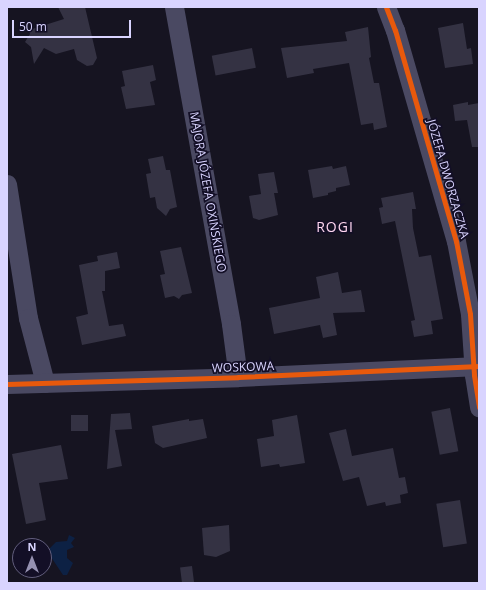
<!DOCTYPE html>
<html>
<head>
<meta charset="utf-8">
<style>
  body { margin:0 }
  #map { position:relative; width:486px; height:590px; overflow:hidden; background:#161421; font-family:"Open Sans",sans-serif }
  div>[style] { position:absolute }
  [style*='--x'] { left:calc(var(--x)*1px); top:calc(var(--y)*1px); width:calc(var(--w)*1px); rotate:calc(var(--a)*1deg) }
  .water>* { inset:0; background:#0d2144 }
  .building>* { inset:0; background:#343243; transform-origin:0 0 }
  .minor>* { height:19px; margin:-9.5px; padding:0 9.5px; transform-origin:9.5px; border-radius:9.5px; background:#4a4962 }
  .cycleway>* { height:5px; margin:-2.5px; padding:0 2.5px; transform-origin:2.5px; border-radius:2.5px; background:#e8590c }
  span { translate:-50% -50%; white-space:nowrap; text-align:center; line-height:1.15; -webkit-text-stroke:3.5px #130f26; paint-order:stroke }
  .street-label { font-size:12px; color:#d9d4ff }
  .quarter-label { font-size:14px; color:#ffd6f0; letter-spacing:1px }
  .frame { position:absolute; inset:0; border:8px solid #d9d4ff; pointer-events:none }
  .north { position:absolute; left:12px; top:538px; width:40px; height:40px; box-sizing:border-box; background:#130f26; border:1px solid #625e7d; border-radius:50%; rotate:0deg; font-size:11px; font-weight:700; line-height:16px; text-align:center; color:#d9d4ff }
  .north::after { content:''; display:block; margin:auto; width:14px; height:18px; background:#9591b1; clip-path:polygon(50% 0,100% 100%,50% 72%,0 100%) }
  .scale { position:absolute; left:12px; top:20px; width:119px; height:18px; box-sizing:border-box; border:2px solid #d9d4ff; border-top:0; padding-left:5px; font-size:12px; line-height:14px; white-space:nowrap; color:#d9d4ff; -webkit-text-stroke:3px #130f26; paint-order:stroke }
</style>
</head>
<body>
<div id="map">
  <div class="water">
    <i style="clip-path:polygon(69px 535px,75px 538px,71px 543px,74px 547px,67px 550px,67px 558px,73px 563px,67px 575px,63px 575px,47px 551px,56px 542px,67px 541px)"></i>
  </div>
  <div class="building">
    <i style="clip-path:polygon(58px 7px,85px 7px,97px 58px,93px 65px,87px 66px,77px 60px,74px 49px,56px 54px,44px 48px,34px 64px,31px 47px,25px 42px,30px 34px,29px 30px,64px 19px)"></i>
    <i style="clip-path:polygon(463px 23px,467px 49px,471px 48px,473px 64px,445px 68px,438px 28px)"></i>
    <i style="clip-path:polygon(368px 27px,371px 57px,369px 58px,374px 83px,379px 83px,387px 127px,374px 130px,373px 123px,361px 125px,349px 63px,313px 69px,314px 73px,287px 78px,281px 48px,347px 41px,345px 32px)"></i>
    <i style="left:252px;top:48px;width:20px;height:41px;rotate:79deg"></i>
    <i style="clip-path:polygon(153px 65px,156px 80px,150px 82px,155px 105px,126px 109px,121px 87px,125px 86px,122px 71px)"></i>
    <i style="clip-path:polygon(468px 102px,468px 105px,479px 103px,479px 147px,472px 147px,467px 120px,455px 121px,453px 105px)"></i>
    <i style="clip-path:polygon(163px 156px,166px 170px,170px 170px,177px 207px,170px 209px,166px 216px,157px 208px,155px 197px,150px 198px,146px 174px,151px 173px,148px 159px)"></i>
    <i style="clip-path:polygon(332px 166px,333px 169px,346px 166px,350px 185px,336px 188px,336px 191px,328px 193px,328px 195px,313px 198px,308px 170px)"></i>
    <i style="clip-path:polygon(274px 172px,278px 193px,274px 193px,278px 215px,259px 220px,253px 218px,249px 196px,261px 194px,258px 174px)"></i>
    <i style="clip-path:polygon(413px 192px,416px 209px,412px 209px,413px 228px,419px 257px,431px 255px,443px 319px,431px 321px,433px 334px,414px 337px,411px 321px,415px 320px,395px 221px,382px 224px,379px 208px,383px 207px,381px 198px)"></i>
    <i style="clip-path:polygon(181px 247px,192px 293px,182px 295px,179px 299px,174px 296px,165px 298px,160px 275px,165px 274px,160px 251px)"></i>
    <i style="clip-path:polygon(117px 252px,120px 268px,105px 271px,105px 291px,102px 291px,109px 326px,123px 324px,126px 336px,82px 345px,76px 317px,88px 314px,79px 265px,98px 261px,97px 256px)"></i>
    <i style="clip-path:polygon(338px 272px,342px 293px,361px 290px,365px 312px,333px 313px,337px 335px,323px 338px,320px 325px,274px 334px,269px 308px,320px 298px,316px 277px)"></i>
    <i style="left:450px;top:408px;width:44px;height:19px;rotate:79deg"></i>
    <i style="clip-path:polygon(130px 413px,132px 429px,115px 430px,122px 466px,107px 469px,111px 414px)"></i>
    <i style="left:71px;top:415px;width:17px;height:16px"></i>
    <i style="clip-path:polygon(297px 415px,305px 463px,280px 467px,279px 464px,261px 467px,257px 439px,274px 436px,272px 420px)"></i>
    <i style="clip-path:polygon(189px 419px,189px 421px,203px 419px,207px 438px,163px 448px,155px 443px,152px 426px)"></i>
    <i style="clip-path:polygon(346px 429px,352px 456px,393px 448px,399px 478px,405px 477px,408px 493px,400px 495px,401px 503px,386px 506px,385px 502px,367px 506px,359px 477px,343px 481px,329px 433px)"></i>
    <i style="clip-path:polygon(61px 445px,68px 479px,39px 483px,46px 520px,26px 524px,12px 454px)"></i>
    <i style="left:460px;top:500px;width:44px;height:24px;rotate:81deg"></i>
    <i style="clip-path:polygon(229px 525px,230px 551px,216px 557px,204px 555px,202px 528px)"></i>
    <i style="left:192px;top:566px;width:17px;height:12px;rotate:83deg"></i>
  </div>
  <div class="minor">
    <i style="--x:174;--y:7;--w:322;--a:79.8"></i>
    <i style="--x:231;--y:324;--w:53;--a:82.5"></i>
    <i style="--x:386;--y:7;--w:25;--a:69"></i>
    <i style="--x:395;--y:30;--w:220;--a:73.9"></i>
    <i style="--x:456;--y:241;--w:74;--a:79.1"></i>
    <i style="--x:470;--y:314;--w:61;--a:86.2"></i>
    <i style="--x:474;--y:375;--w:33;--a:81"></i>
    <i style="--x:7;--y:184;--w:136;--a:81.1"></i>
    <i style="--x:28;--y:318;--w:67;--a:75.3"></i>
    <i style="--x:7;--y:384;--w:231;--a:-1.7"></i>
    <i style="--x:238;--y:377;--w:241;--a:-2.6"></i>
  </div>
  <div class="cycleway">
    <i style="--x:386;--y:7;--w:25;--a:69"></i>
    <i style="--x:395;--y:30;--w:220;--a:73.9"></i>
    <i style="--x:456;--y:241;--w:74;--a:79.1"></i>
    <i style="--x:470;--y:314;--w:61;--a:86.2"></i>
    <i style="--x:474;--y:375;--w:33;--a:81"></i>
    <i style="--x:7;--y:384;--w:231;--a:-1.7"></i>
    <i style="--x:238;--y:377;--w:241;--a:-2.6"></i>
  </div>
  <div class="street-label">
    <span style="left:448px;top:179px;rotate:74deg">JÓZEFA DWORZACZKA</span>
    <span style="left:208px;top:192px;rotate:80deg">MAJORA JÓZEFA OXIŃSKIEGO</span>
    <span style="left:243px;top:367px;rotate:-2deg">WOSKOWA</span>
  </div>
  <div class="quarter-label">
    <span style="left:335px;top:227px">ROGI</span>
  </div>
  <div class="frame"></div>
  <div class="north">N</div>
  <div class="scale">50 m</div>
</div>
</body>
</html>
